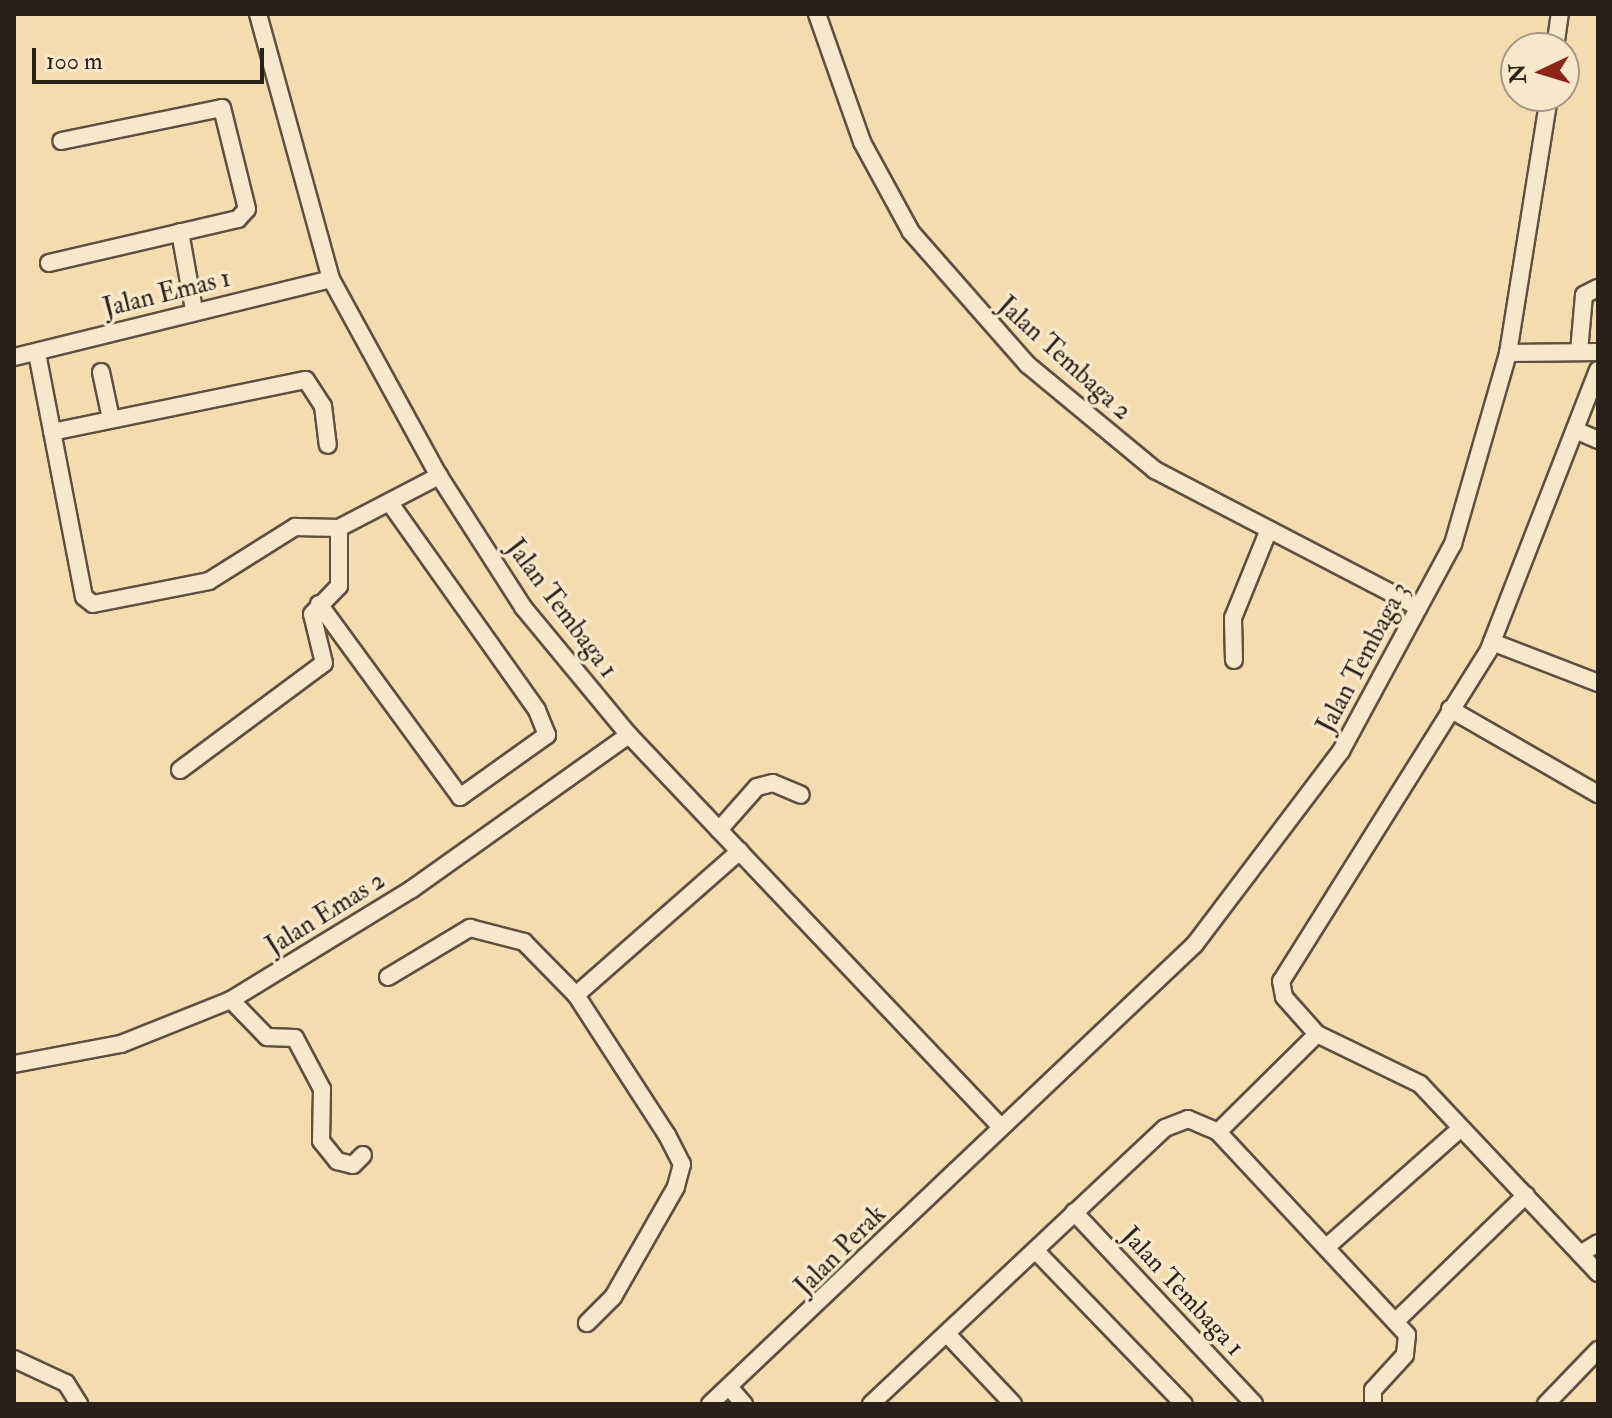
<!DOCTYPE html>
<html>
<head>
<meta charset="utf-8">
<style>
  body { margin:0 }
  #map { position:relative; width:1612px; height:1418px; overflow:hidden; background:#f3dcb0; font-family:"IM FELL Double Pica",serif }
  div>[style] { position:absolute }
  [style*='--x'] { left:calc(var(--x)*1px); top:calc(var(--y)*1px); width:calc(var(--w)*1px); rotate:calc(var(--a)*1deg) }
  .roads { filter:drop-shadow(2px 0 #5e503f) drop-shadow(-2px 0 #5e503f) drop-shadow(0 2px #5e503f) drop-shadow(0 -2px #5e503f) }
  .minor>* { height:16px; margin:-8px; padding:0 8px; transform-origin:8px; border-radius:8px; background:#f7e8cc }
  span { translate:-50% -50%; white-space:nowrap; text-align:center; line-height:1.15; -webkit-text-stroke:7px #f7e8cc; paint-order:stroke }
  .street-label { font-size:26px; color:#2c2119 }
  .frame { position:absolute; inset:0; border:16px solid #2c2119; pointer-events:none }
  .north { position:absolute; left:1500px; top:32px; width:80px; height:80px; box-sizing:border-box; background:#f7e8cc; border:2px solid #a69884; border-radius:50%; rotate:266deg; font-size:22px; font-weight:700; line-height:32px; text-align:center; color:#2c2119 }
  .north::after { content:''; display:block; margin:auto; width:28px; height:36px; background:#8f2418; clip-path:polygon(50% 0,100% 100%,50% 72%,0 100%) }
  .scale { position:absolute; left:32px; top:48px; width:232px; height:36px; box-sizing:border-box; border:4px solid #2c2119; border-top:0; padding-left:10px; font-size:24px; line-height:28px; white-space:nowrap; color:#2c2119; -webkit-text-stroke:6px #f7e8cc; paint-order:stroke }
</style>
</head>
<body>
<div id="map">
  <div class="roads">
    <div class="minor">
      <i style="--x:258;--y:14;--w:275;--a:74.6"></i>
      <i style="--x:331;--y:279;--w:225;--a:61.3"></i>
      <i style="--x:439;--y:476;--w:156;--a:57.3"></i>
      <i style="--x:523;--y:607;--w:166;--a:50.4"></i>
      <i style="--x:629;--y:735;--w:538;--a:46.51"></i>
      <i style="--x:817;--y:14;--w:136;--a:70.6"></i>
      <i style="--x:862;--y:142;--w:102;--a:61.4"></i>
      <i style="--x:911;--y:232;--w:177;--a:48.7"></i>
      <i style="--x:1028;--y:365;--w:165;--a:39.6"></i>
      <i style="--x:1155;--y:470;--w:297;--a:27.5"></i>
      <i style="--x:1555;--y:48;--w:34;--a:-82"></i>
      <i style="--x:180;--y:232;--w:79;--a:79.8"></i>
      <i style="--x:49;--y:263;--w:194;--a:-13.1"></i>
      <i style="--x:238;--y:219;--w:13;--a:-48"></i>
      <i style="--x:247;--y:209;--w:104;--a:-103.9"></i>
      <i style="--x:222;--y:108;--w:164;--a:168.4"></i>
      <i style="--x:1579;--y:352;--w:57;--a:-85"></i>
      <i style="--x:1584;--y:295;--w:16;--a:-27"></i>
      <i style="--x:37;--y:353;--w:248;--a:79.1"></i>
      <i style="--x:84;--y:597;--w:11;--a:38"></i>
      <i style="--x:93;--y:604;--w:118;--a:-11.2"></i>
      <i style="--x:209;--y:581;--w:102;--a:-32.1"></i>
      <i style="--x:295;--y:527;--w:44;--a:1.3"></i>
      <i style="--x:339;--y:528;--w:113;--a:-27.5"></i>
      <i style="--x:1508;--y:353;--w:90;--a:-0.6"></i>
      <i style="--x:14;--y:357;--w:326;--a:-13.8"></i>
      <i style="--x:1598;--y:370;--w:300;--a:111.3"></i>
      <i style="--x:1489;--y:650;--w:391;--a:122.1"></i>
      <i style="--x:1281;--y:981;--w:16;--a:79"></i>
      <i style="--x:1284;--y:997;--w:50;--a:48.3"></i>
      <i style="--x:1317;--y:1034;--w:114;--a:25.9"></i>
      <i style="--x:1420;--y:1084;--w:260;--a:46.7"></i>
      <i style="--x:101;--y:372;--w:48;--a:78"></i>
      <i style="--x:1575;--y:430;--w:25;--a:23"></i>
      <i style="--x:52;--y:432;--w:259;--a:-11.6"></i>
      <i style="--x:306;--y:380;--w:31;--a:57"></i>
      <i style="--x:323;--y:406;--w:39;--a:83"></i>
      <i style="--x:319;--y:604;--w:239;--a:53.8"></i>
      <i style="--x:460;--y:797;--w:107;--a:-35.5"></i>
      <i style="--x:547;--y:735;--w:27;--a:-112"></i>
      <i style="--x:537;--y:710;--w:255;--a:-125.4"></i>
      <i style="--x:1492;--y:642;--w:114;--a:21.1"></i>
      <i style="--x:1234;--y:660;--w:42;--a:-91.4"></i>
      <i style="--x:1233;--y:618;--w:93;--a:-67.9"></i>
      <i style="--x:1450;--y:709;--w:171;--a:29.9"></i>
      <i style="--x:180;--y:770;--w:179;--a:-36.6"></i>
      <i style="--x:324;--y:663;--w:50;--a:-103.8"></i>
      <i style="--x:312;--y:614;--w:39;--a:-46"></i>
      <i style="--x:339;--y:586;--w:58;--a:-90"></i>
      <i style="--x:719;--y:830;--w:57;--a:-48.5"></i>
      <i style="--x:757;--y:787;--w:16;--a:-14"></i>
      <i style="--x:773;--y:783;--w:30;--a:23"></i>
      <i style="--x:388;--y:977;--w:96;--a:-30.9"></i>
      <i style="--x:470;--y:928;--w:56;--a:14.5"></i>
      <i style="--x:524;--y:942;--w:74;--a:45.5"></i>
      <i style="--x:576;--y:995;--w:167;--a:57"></i>
      <i style="--x:667;--y:1135;--w:33;--a:63"></i>
      <i style="--x:682;--y:1164;--w:24;--a:105"></i>
      <i style="--x:676;--y:1187;--w:127;--a:119.8"></i>
      <i style="--x:613;--y:1297;--w:37;--a:135"></i>
      <i style="--x:576;--y:995;--w:218;--a:-41.3"></i>
      <i style="--x:231;--y:1000;--w:52;--a:45.8"></i>
      <i style="--x:267;--y:1037;--w:28;--a:2"></i>
      <i style="--x:295;--y:1038;--w:58;--a:62.1"></i>
      <i style="--x:322;--y:1089;--w:52;--a:91.1"></i>
      <i style="--x:321;--y:1141;--w:26;--a:51"></i>
      <i style="--x:337;--y:1161;--w:16;--a:14"></i>
      <i style="--x:353;--y:1165;--w:14;--a:-45"></i>
      <i style="--x:14;--y:1064;--w:109;--a:-10.6"></i>
      <i style="--x:121;--y:1044;--w:118;--a:-21.8"></i>
      <i style="--x:231;--y:1000;--w:212;--a:-31.5"></i>
      <i style="--x:412;--y:889;--w:266;--a:-35.4"></i>
      <i style="--x:1218;--y:1132;--w:139;--a:-44.7"></i>
      <i style="--x:1074;--y:1212;--w:263;--a:46.8"></i>
      <i style="--x:1330;--y:1244;--w:175;--a:-41.5"></i>
      <i style="--x:1036;--y:1251;--w:213;--a:46"></i>
      <i style="--x:1580;--y:1254;--w:21;--a:-31"></i>
      <i style="--x:1396;--y:1321;--w:181;--a:-44.1"></i>
      <i style="--x:949;--y:1336;--w:93;--a:46.7"></i>
      <i style="--x:14;--y:1359;--w:57;--a:24.8"></i>
      <i style="--x:66;--y:1383;--w:25;--a:58"></i>
      <i style="--x:729;--y:1387;--w:23;--a:49"></i>
      <i style="--x:710;--y:1404;--w:668;--a:-43.48"></i>
      <i style="--x:1195;--y:944;--w:242;--a:-52.9"></i>
      <i style="--x:1341;--y:751;--w:235;--a:-61.6"></i>
      <i style="--x:1453;--y:544;--w:199;--a:-73.9"></i>
      <i style="--x:1508;--y:353;--w:260;--a:-80.9"></i>
      <i style="--x:871;--y:1404;--w:403;--a:-43.2"></i>
      <i style="--x:1165;--y:1128;--w:25;--a:-21"></i>
      <i style="--x:1188;--y:1119;--w:33;--a:23"></i>
      <i style="--x:1218;--y:1132;--w:277;--a:47"></i>
      <i style="--x:1407;--y:1335;--w:20;--a:96"></i>
      <i style="--x:1405;--y:1355;--w:47;--a:132.4"></i>
      <i style="--x:1373;--y:1390;--w:14;--a:90"></i>
      <i style="--x:1546;--y:1404;--w:75;--a:-46.1"></i>
    </div>
  </div>
  <div class="street-label">
    <span style="left:167px;top:294px;rotate:-14deg">Jalan Emas 1</span>
    <span style="left:1064px;top:359px;rotate:42deg">Jalan Tembaga 2</span>
    <span style="left:561px;top:609px;rotate:53deg">Jalan Tembaga 1</span>
    <span style="left:1364px;top:658px;rotate:-62deg">Jalan Tembaga 3</span>
    <span style="left:326px;top:914px;rotate:-32deg">Jalan Emas 2</span>
    <span style="left:841px;top:1251px;rotate:-45deg">Jalan Perak</span>
    <span style="left:1182px;top:1292px;rotate:47deg">Jalan Tembaga 1</span>
  </div>
  <div class="frame"></div>
  <div class="north">N</div>
  <div class="scale">100 m</div>
</div>
</body>
</html>
